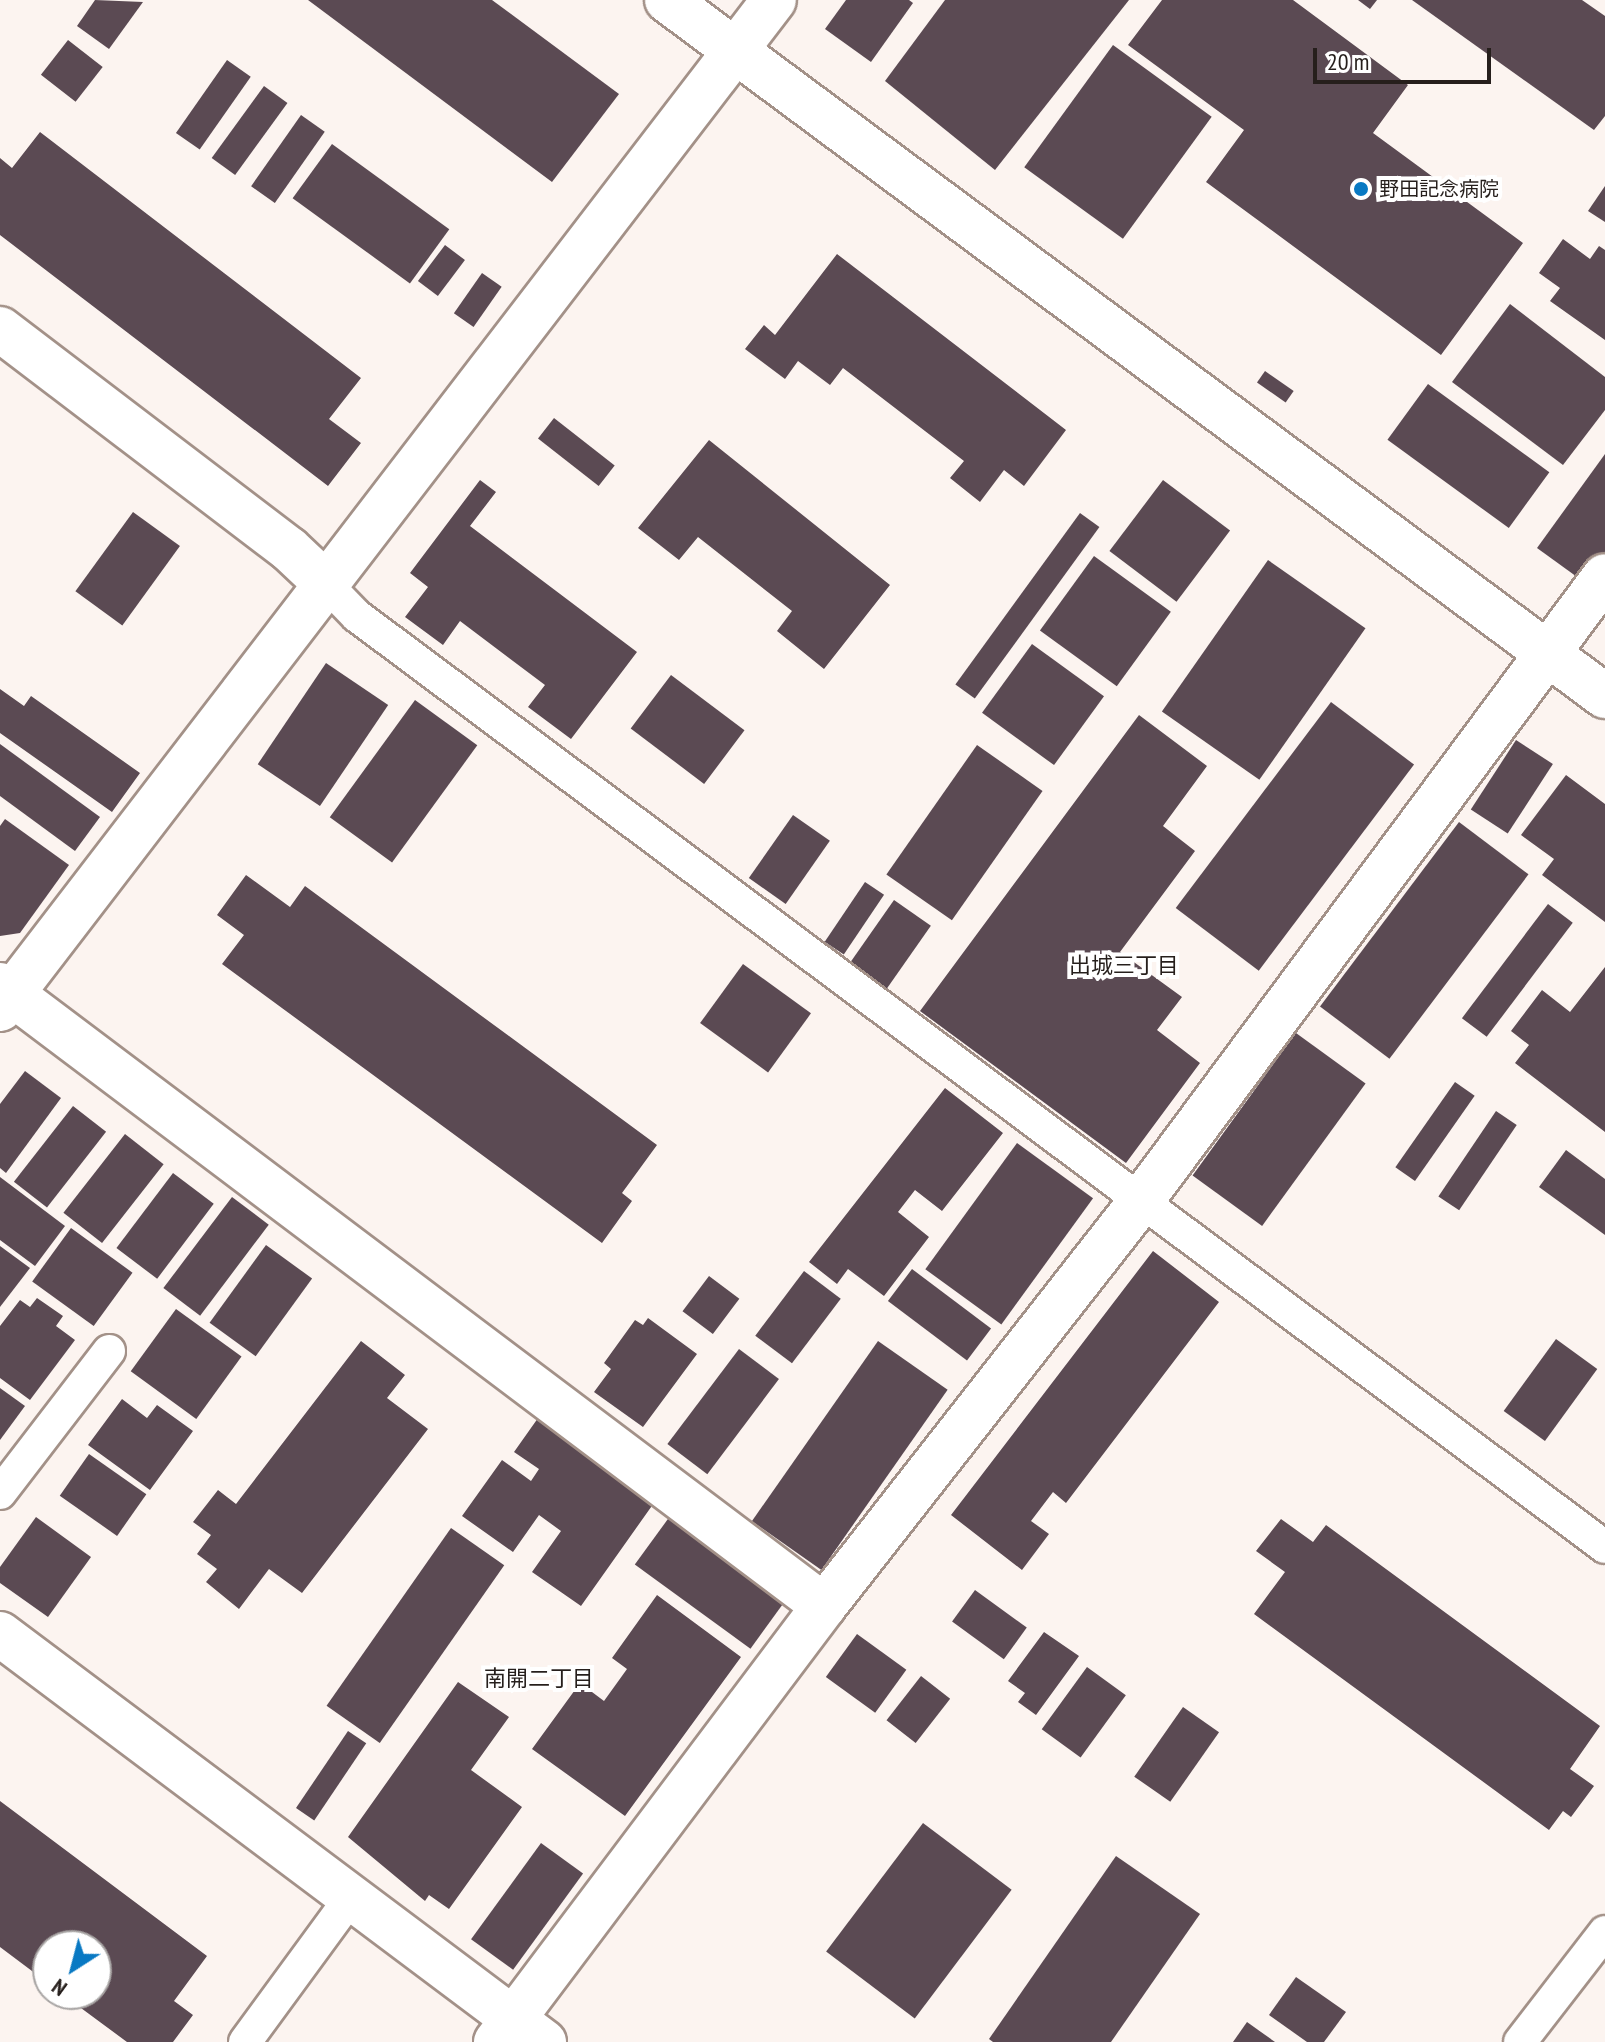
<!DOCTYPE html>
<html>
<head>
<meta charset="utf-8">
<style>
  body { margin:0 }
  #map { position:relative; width:1605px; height:2042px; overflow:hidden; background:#fcf4f0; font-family:"PT Sans Narrow","Noto Sans JP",sans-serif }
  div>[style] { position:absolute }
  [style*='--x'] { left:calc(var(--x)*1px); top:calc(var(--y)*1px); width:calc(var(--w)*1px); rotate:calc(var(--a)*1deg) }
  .building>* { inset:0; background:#5b4a53; transform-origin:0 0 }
  .roads { filter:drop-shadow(2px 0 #a39188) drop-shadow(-2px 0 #a39188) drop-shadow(0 2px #a39188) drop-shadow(0 -2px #a39188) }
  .service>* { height:32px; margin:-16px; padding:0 16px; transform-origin:16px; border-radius:16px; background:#fff }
  .minor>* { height:44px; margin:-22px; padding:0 22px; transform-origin:22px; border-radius:22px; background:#fff }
  .tertiary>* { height:44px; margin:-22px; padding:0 22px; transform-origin:22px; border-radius:22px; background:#fff }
  .dots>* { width:22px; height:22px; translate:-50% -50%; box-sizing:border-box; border:4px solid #fff; border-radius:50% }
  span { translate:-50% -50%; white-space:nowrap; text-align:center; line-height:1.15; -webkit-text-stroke:8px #fff; paint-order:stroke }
  .poi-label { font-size:20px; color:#261f1c }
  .left { translate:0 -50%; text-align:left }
  .neighbourhood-label { font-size:22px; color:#261f1c }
  .north { position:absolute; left:32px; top:1930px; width:80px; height:80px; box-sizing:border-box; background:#fff; border:2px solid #a8a5a4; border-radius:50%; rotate:216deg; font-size:22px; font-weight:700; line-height:32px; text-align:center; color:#261f1c }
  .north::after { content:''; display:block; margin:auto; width:28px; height:36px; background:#0979c3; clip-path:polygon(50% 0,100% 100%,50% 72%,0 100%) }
  .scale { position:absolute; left:1313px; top:48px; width:178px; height:36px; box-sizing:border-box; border:4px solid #261f1c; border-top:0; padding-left:10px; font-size:24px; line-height:28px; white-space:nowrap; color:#261f1c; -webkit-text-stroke:6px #fff; paint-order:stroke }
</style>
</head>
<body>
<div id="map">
  <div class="building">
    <i style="clip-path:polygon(95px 0,143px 2px,109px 49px,77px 26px)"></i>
    <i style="clip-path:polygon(308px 0,492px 0,619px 94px,552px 182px)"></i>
    <i style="clip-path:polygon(846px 0,909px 0,913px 3px,871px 62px,825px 29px)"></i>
    <i style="clip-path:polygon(945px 0,1129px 0,995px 170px,885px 81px)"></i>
    <i style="clip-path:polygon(1162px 0,1293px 0,1408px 85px,1373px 133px,1523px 243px,1441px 355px,1206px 182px,1244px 130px,1128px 45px)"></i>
    <i style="clip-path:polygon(1358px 0,1377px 0,1370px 9px)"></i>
    <i style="clip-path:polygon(1412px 0,1582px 0,1605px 16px,1605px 116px,1594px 130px)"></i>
    <i style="left:68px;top:40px;width:44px;height:44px;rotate:38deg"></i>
    <i style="left:1113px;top:45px;width:122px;height:151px;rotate:36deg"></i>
    <i style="left:227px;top:60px;width:29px;height:89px;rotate:35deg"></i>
    <i style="left:264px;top:86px;width:29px;height:89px;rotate:36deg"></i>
    <i style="left:301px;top:115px;width:29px;height:87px;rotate:35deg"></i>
    <i style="clip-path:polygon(40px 132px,361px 378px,329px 419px,361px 443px,328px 486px,0 235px,0 158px,12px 168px)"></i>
    <i style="left:332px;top:144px;width:145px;height:67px;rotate:36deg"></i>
    <i style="clip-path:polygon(1605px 186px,1605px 222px,1588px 211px)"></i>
    <i style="clip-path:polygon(1563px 239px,1590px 259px,1599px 246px,1605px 250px,1605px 340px,1550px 301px,1560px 288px,1539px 273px)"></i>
    <i style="left:445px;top:245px;width:25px;height:45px;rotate:37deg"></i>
    <i style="clip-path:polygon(837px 254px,1066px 430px,1024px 486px,1004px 470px,980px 502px,950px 478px,964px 461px,843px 368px,830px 385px,798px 361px,785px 379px,745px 349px,764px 325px,775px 335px)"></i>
    <i style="left:482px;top:273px;width:24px;height:49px;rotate:35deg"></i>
    <i style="clip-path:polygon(1510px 304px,1605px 377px,1605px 410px,1563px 465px,1452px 382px)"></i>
    <i style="left:1265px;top:371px;width:35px;height:14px;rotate:35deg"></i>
    <i style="left:1428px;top:384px;width:150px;height:69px;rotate:36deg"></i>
    <i style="left:554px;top:418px;width:77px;height:26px;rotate:38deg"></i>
    <i style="clip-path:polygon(709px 440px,890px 585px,824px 669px,777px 631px,792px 611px,698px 537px,679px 560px,638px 528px)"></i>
    <i style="clip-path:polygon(1605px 454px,1605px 554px,1584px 582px,1537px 548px)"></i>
    <i style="clip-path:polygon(480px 480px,496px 492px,470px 526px,637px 652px,571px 739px,528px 707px,545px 685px,460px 621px,443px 645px,405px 617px,428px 587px,410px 573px)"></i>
    <i style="left:1163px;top:480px;width:84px;height:89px;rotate:37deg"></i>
    <i style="left:133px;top:512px;width:58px;height:98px;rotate:36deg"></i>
    <i style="left:1080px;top:513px;width:24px;height:212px;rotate:36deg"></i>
    <i style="left:1094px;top:556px;width:95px;height:92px;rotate:36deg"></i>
    <i style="left:1268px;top:560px;width:119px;height:185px;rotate:35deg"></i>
    <i style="left:1032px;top:644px;width:89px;height:85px;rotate:36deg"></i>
    <i style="left:326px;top:663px;width:75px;height:122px;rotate:34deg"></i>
    <i style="left:671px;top:675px;width:92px;height:67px;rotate:37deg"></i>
    <i style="clip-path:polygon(0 689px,24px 706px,31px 696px,140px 773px,112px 812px,0 733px)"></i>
    <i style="left:415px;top:700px;width:77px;height:145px;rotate:36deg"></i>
    <i style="left:1331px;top:702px;width:104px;height:258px;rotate:37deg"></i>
    <i style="clip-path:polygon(1139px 715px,1207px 766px,1163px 826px,1195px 851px,1120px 952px,1182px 997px,1157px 1030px,1200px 1063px,1126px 1163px,920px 1011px)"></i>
    <i style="left:1516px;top:740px;width:44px;height:83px;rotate:33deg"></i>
    <i style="clip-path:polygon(0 744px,100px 817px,75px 851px,0 796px)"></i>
    <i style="left:977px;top:745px;width:80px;height:158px;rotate:35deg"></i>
    <i style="clip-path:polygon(1566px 775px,1605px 804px,1605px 922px,1542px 875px,1554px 859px,1521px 835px)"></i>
    <i style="left:793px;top:815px;width:45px;height:77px;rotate:35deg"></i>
    <i style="clip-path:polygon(5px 819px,69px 865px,20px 933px,0 936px,0 826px)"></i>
    <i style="left:1459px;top:822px;width:87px;height:231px;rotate:37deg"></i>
    <i style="clip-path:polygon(246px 875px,290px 907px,305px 886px,657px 1145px,622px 1193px,632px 1201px,602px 1243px,222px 964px,244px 935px,217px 915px)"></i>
    <i style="left:865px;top:882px;width:23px;height:72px;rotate:34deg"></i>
    <i style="left:894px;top:900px;width:45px;height:80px;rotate:35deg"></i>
    <i style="left:1548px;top:904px;width:31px;height:143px;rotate:37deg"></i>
    <i style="left:743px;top:964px;width:84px;height:73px;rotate:36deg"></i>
    <i style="clip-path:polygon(1605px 967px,1605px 1132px,1515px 1063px,1529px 1045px,1511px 1031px,1542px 990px,1570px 1012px)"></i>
    <i style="left:1296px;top:1033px;width:86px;height:176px;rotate:36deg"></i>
    <i style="clip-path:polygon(25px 1071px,61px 1098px,6px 1173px,0 1168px,0 1104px)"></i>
    <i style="left:1455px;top:1082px;width:24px;height:104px;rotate:35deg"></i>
    <i style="clip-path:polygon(945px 1088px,1003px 1133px,942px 1211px,915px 1190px,898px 1212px,929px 1237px,884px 1296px,848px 1269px,837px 1284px,809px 1262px)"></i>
    <i style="left:73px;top:1106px;width:42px;height:96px;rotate:38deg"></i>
    <i style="left:1496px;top:1111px;width:25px;height:103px;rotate:34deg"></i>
    <i style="left:125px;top:1134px;width:49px;height:100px;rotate:38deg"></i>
    <i style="left:1017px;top:1143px;width:94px;height:156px;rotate:36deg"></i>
    <i style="clip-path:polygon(1566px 1150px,1605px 1179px,1605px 1235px,1539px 1187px)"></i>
    <i style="left:173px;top:1173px;width:51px;height:94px;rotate:37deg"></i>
    <i style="clip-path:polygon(0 1177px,65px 1226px,35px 1266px,0 1240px)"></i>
    <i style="left:232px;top:1197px;width:46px;height:114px;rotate:37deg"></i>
    <i style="left:71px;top:1228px;width:76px;height:66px;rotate:36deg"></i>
    <i style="left:266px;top:1245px;width:57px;height:96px;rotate:36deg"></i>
    <i style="clip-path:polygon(0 1246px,30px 1268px,0 1307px)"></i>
    <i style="clip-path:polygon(1153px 1251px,1219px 1302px,1066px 1503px,1053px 1492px,1031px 1521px,1049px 1534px,1022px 1570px,951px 1515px)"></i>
    <i style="left:912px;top:1269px;width:99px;height:40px;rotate:37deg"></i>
    <i style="left:804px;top:1271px;width:46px;height:81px;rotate:37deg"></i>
    <i style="left:709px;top:1276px;width:38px;height:44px;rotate:37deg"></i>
    <i style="clip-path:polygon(37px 1298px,63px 1316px,56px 1326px,75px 1340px,30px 1400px,0 1378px,0 1326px,20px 1300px,30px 1307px)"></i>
    <i style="left:176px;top:1309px;width:81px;height:77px;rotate:36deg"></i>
    <i style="clip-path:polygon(648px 1318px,697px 1354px,643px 1427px,594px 1392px,611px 1369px,604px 1363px,635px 1320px,643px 1325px)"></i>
    <i style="left:1556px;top:1339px;width:51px;height:89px;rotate:36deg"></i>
    <i style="clip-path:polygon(361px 1341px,405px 1375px,387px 1398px,428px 1429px,302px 1593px,269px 1569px,239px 1609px,206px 1582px,217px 1569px,197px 1554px,211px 1535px,193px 1522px,218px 1490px,236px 1504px)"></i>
    <i style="left:878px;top:1341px;width:85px;height:220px;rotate:35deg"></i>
    <i style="left:739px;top:1349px;width:50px;height:119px;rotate:37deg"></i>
    <i style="clip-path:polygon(0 1388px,25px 1406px,0 1440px)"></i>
    <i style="clip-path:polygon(122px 1399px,147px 1418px,157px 1405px,193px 1431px,150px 1490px,88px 1445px)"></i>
    <i style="clip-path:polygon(543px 1411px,661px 1493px,581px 1606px,532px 1572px,561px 1531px,539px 1515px,513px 1552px,462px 1516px,502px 1460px,531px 1481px,539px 1469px,514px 1452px)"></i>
    <i style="left:89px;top:1454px;width:70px;height:51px;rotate:35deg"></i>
    <i style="left:673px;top:1512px;width:143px;height:65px;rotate:36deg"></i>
    <i style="clip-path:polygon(36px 1517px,91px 1557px,48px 1617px,0 1583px,0 1567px)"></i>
    <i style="clip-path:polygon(1281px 1519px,1313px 1542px,1326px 1525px,1600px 1726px,1570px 1769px,1594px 1786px,1571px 1817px,1563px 1811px,1549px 1830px,1254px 1614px,1285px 1572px,1256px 1551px)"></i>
    <i style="left:451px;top:1528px;width:65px;height:217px;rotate:35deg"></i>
    <i style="left:975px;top:1590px;width:64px;height:39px;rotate:36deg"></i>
    <i style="clip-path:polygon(657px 1595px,741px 1657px,625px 1816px,532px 1749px,580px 1683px,604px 1701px,627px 1669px,612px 1658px)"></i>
    <i style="clip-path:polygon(1044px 1632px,1079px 1656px,1036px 1715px,1018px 1702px,1025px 1693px,1008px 1681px)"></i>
    <i style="left:857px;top:1634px;width:61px;height:53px;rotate:36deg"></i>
    <i style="left:1087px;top:1667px;width:48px;height:77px;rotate:36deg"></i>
    <i style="left:921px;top:1676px;width:37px;height:56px;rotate:38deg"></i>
    <i style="clip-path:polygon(458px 1682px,509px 1717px,471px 1770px,522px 1807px,449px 1909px,429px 1895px,425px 1901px,348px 1837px)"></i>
    <i style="left:1183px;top:1707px;width:44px;height:85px;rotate:35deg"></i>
    <i style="left:348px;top:1731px;width:22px;height:93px;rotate:34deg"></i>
    <i style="clip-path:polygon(0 1801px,207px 1956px,174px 2001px,193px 2015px,173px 2042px,127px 2042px,62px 1994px,96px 1994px,96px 1946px,48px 1946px,48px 1983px,0 1947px)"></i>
    <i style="left:923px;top:1823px;width:111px;height:161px;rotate:37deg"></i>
    <i style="left:541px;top:1843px;width:52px;height:119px;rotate:36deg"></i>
    <i style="clip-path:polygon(1116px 1856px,1200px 1914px,1111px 2042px,993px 2042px,989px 2039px)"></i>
    <i style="clip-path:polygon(1296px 1977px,1346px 2012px,1324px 2042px,1307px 2042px,1269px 2015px)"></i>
    <i style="clip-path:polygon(1247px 2022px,1275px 2042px,1233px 2042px)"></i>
  </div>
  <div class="roads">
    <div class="service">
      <i style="--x:325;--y:583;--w:46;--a:45.9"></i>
      <i style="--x:357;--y:616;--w:1557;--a:36.72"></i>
      <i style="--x:0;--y:1493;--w:179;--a:-52.5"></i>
      <i style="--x:245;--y:2042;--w:181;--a:-53.8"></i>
      <i style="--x:1520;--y:2042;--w:139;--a:-52.3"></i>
    </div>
    <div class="minor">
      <i style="--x:735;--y:51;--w:64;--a:-52.6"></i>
      <i style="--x:0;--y:985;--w:1032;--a:37"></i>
      <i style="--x:0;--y:1634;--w:680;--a:36.87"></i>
      <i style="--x:496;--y:2042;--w:546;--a:-53.05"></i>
      <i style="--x:824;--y:1606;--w:514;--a:-51.95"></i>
      <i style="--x:1141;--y:1201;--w:778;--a:-53.41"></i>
    </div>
    <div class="tertiary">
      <i style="--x:667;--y:0;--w:1168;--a:36.58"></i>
      <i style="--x:0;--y:329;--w:363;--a:37.3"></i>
      <i style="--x:289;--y:549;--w:50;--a:43.4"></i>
      <i style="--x:0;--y:1009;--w:1207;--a:-52.5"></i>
    </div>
  </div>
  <div class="dots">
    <i style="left:1361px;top:189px;background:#0979c3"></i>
  </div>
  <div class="poi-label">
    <span class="left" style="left:1379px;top:189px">野田記念病院</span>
  </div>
  <div class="neighbourhood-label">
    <span style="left:1124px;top:966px">出城三丁目</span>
    <span style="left:539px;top:1679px">南開二丁目</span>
  </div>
  <div class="north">N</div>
  <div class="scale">20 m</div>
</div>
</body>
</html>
